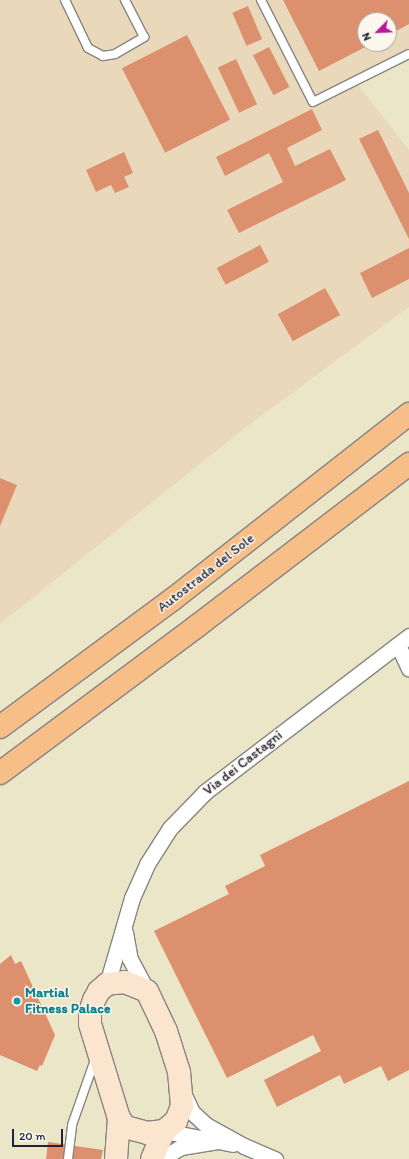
<!DOCTYPE html>
<html>
<head>
<meta charset="utf-8">
<style>
  body { margin:0 }
  #map { position:relative; width:409px; height:1159px; overflow:hidden; background:#ece6c9; font-family:Itim,sans-serif }
  div>[style] { position:absolute }
  [style*='--x'] { left:calc(var(--x)*1px); top:calc(var(--y)*1px); width:calc(var(--w)*1px); rotate:calc(var(--a)*1deg) }
  .built>* { inset:0; background:#e9d9ba }
  .building>* { inset:0; background:#dc906e; transform-origin:0 0 }
  .roads { filter:drop-shadow(1px 0 #878482) drop-shadow(-1px 0 #878482) drop-shadow(0 1px #878482) drop-shadow(0 -1px #878482) }
  .lane>* { height:8px; margin:-4px; padding:0 4px; transform-origin:4px; border-radius:4px; background:#fff }
  .street>* { height:15px; margin:-7.5px; padding:0 7.5px; transform-origin:7.5px; border-radius:7.5px; background:#fff }
  .secondary>* { height:22px; margin:-11px; padding:0 11px; transform-origin:11px; border-radius:11px; background:#fce5cf }
  .highway>* { height:22px; margin:-11px; padding:0 11px; transform-origin:11px; border-radius:11px; background:#f7be87 }
  .dots>* { width:11px; height:11px; translate:-50% -50%; box-sizing:border-box; border:2px solid #fbf7ec; border-radius:50% }
  span { translate:-50% -50%; white-space:nowrap; text-align:center; line-height:1.15; -webkit-text-stroke:3px #fbf7ec; paint-order:stroke }
  .street-label { font-size:14px; color:#22223b }
  .culture-label { font-size:14px; color:#0d838f; font-weight:700 }
  .left { translate:0 -50%; text-align:left }
  .north { position:absolute; left:357px; top:12px; width:40px; height:40px; box-sizing:border-box; background:#fbf7ec; border:1px solid #a4a2a5; border-radius:50%; rotate:246deg; font-size:11px; font-weight:700; line-height:16px; text-align:center; color:#22223b }
  .north::after { content:''; display:block; margin:auto; width:14px; height:18px; background:#b5179e; clip-path:polygon(50% 0,100% 100%,50% 72%,0 100%) }
  .scale { position:absolute; left:12px; top:1129px; width:51px; height:18px; box-sizing:border-box; border:2px solid #22223b; border-top:0; padding-left:5px; font-size:12px; line-height:14px; white-space:nowrap; color:#22223b; -webkit-text-stroke:3px #fbf7ec; paint-order:stroke }
</style>
</head>
<body>
<div id="map">
  <div class="built">
    <i style="clip-path:polygon(evenodd,0 0,409px 0,409px 60px,358px 85px,409px 150px,409px 307px,246px 427px,0 624px,0 0,365px 20px,389px 20px,389px 44px,365px 44px,365px 20px)"></i>
  </div>
  <div class="building">
    <i style="clip-path:polygon(283px 0,409px 0,409px 24px,389px 35px,389px 20px,365px 20px,365px 44px,371px 44px,319px 71px)"></i>
    <i style="left:248px;top:6px;width:36px;height:17px;rotate:67deg"></i>
    <i style="left:187px;top:35px;width:95px;height:73px;rotate:63deg"></i>
    <i style="left:269px;top:47px;width:45px;height:18px;rotate:63deg"></i>
    <i style="left:236px;top:59px;width:50px;height:20px;rotate:65deg"></i>
    <i style="clip-path:polygon(312px 109px,322px 130px,287px 148px,295px 166px,330px 149px,346px 180px,239px 233px,227px 210px,283px 182px,269px 153px,225px 176px,216px 157px)"></i>
    <i style="clip-path:polygon(378px 130px,409px 193px,409px 239px,359px 139px)"></i>
    <i style="clip-path:polygon(124px 152px,133px 173px,124px 177px,129px 187px,115px 193px,111px 185px,96px 192px,86px 170px)"></i>
    <i style="left:260px;top:245px;width:19px;height:49px;rotate:62deg"></i>
    <i style="clip-path:polygon(409px 248px,409px 279px,372px 298px,360px 273px)"></i>
    <i style="left:325px;top:288px;width:31px;height:54px;rotate:61deg"></i>
    <i style="clip-path:polygon(0 478px,17px 485px,0 526px)"></i>
    <i style="clip-path:polygon(409px 781px,409px 1070px,388px 1081px,381px 1066px,344px 1084px,340px 1075px,277px 1107px,264px 1080px,321px 1051px,313px 1035px,227px 1078px,154px 931px,229px 894px,225px 886px,265px 866px,260px 855px)"></i>
    <i style="clip-path:polygon(11px 955px,15px 964px,21px 961px,55px 1035px,42px 1066px,40px 1065px,37px 1071px,0 1055px,0 964px)"></i>
    <i style="clip-path:polygon(48px 1142px,103px 1150px,101px 1159px,46px 1159px)"></i>
  </div>
  <div class="roads">
    <div class="lane">
      <i style="--x:65;--y:0;--w:53;--a:64.4"></i>
      <i style="--x:88;--y:48;--w:17;--a:28"></i>
      <i style="--x:103;--y:56;--w:12;--a:-9"></i>
      <i style="--x:115;--y:54;--w:34;--a:-30"></i>
      <i style="--x:144;--y:37;--w:42;--a:-117.2"></i>
      <i style="--x:261;--y:0;--w:114;--a:63"></i>
      <i style="--x:313;--y:102;--w:107;--a:-26.6"></i>
      <i style="--x:68;--y:1159;--w:34;--a:-83"></i>
      <i style="--x:72;--y:1125;--w:72;--a:-70.6"></i>
    </div>
    <div class="street">
      <i style="--x:398;--y:645;--w:26;--a:65"></i>
      <i style="--x:125;--y:932;--w:27;--a:80"></i>
      <i style="--x:130;--y:959;--w:36;--a:62"></i>
      <i style="--x:107;--y:984;--w:90;--a:-73.8"></i>
      <i style="--x:132;--y:898;--w:37;--a:-66"></i>
      <i style="--x:147;--y:864;--w:43;--a:-57.4"></i>
      <i style="--x:170;--y:828;--w:50;--a:-45.8"></i>
      <i style="--x:205;--y:792;--w:257;--a:-37.4"></i>
      <i style="--x:183;--y:1093;--w:21;--a:65"></i>
      <i style="--x:192;--y:1112;--w:19;--a:43"></i>
      <i style="--x:206;--y:1125;--w:43;--a:28.9"></i>
      <i style="--x:244;--y:1146;--w:34;--a:23"></i>
      <i style="--x:164;--y:1131;--w:43;--a:10.8"></i>
      <i style="--x:161;--y:1159;--w:23;--a:-31"></i>
      <i style="--x:181;--y:1147;--w:37;--a:-9"></i>
      <i style="--x:218;--y:1141;--w:15;--a:11"></i>
    </div>
    <div class="secondary">
      <i style="--x:116;--y:1159;--w:41;--a:-85.8"></i>
      <i style="--x:152;--y:1159;--w:30;--a:-67"></i>
      <i style="--x:164;--y:1131;--w:16;--a:-40"></i>
      <i style="--x:176;--y:1121;--w:16;--a:-68"></i>
      <i style="--x:182;--y:1106;--w:34;--a:-95"></i>
      <i style="--x:179;--y:1072;--w:43;--a:-107.6"></i>
      <i style="--x:166;--y:1031;--w:44;--a:-115.4"></i>
      <i style="--x:147;--y:991;--w:24;--a:-158"></i>
      <i style="--x:125;--y:982;--w:18;--a:174"></i>
      <i style="--x:107;--y:984;--w:11;--a:139"></i>
      <i style="--x:99;--y:991;--w:10;--a:119"></i>
      <i style="--x:94;--y:1000;--w:13;--a:108"></i>
      <i style="--x:90;--y:1012;--w:12;--a:90"></i>
      <i style="--x:90;--y:1024;--w:98;--a:72.9"></i>
      <i style="--x:119;--y:1118;--w:11;--a:56"></i>
      <i style="--x:125;--y:1127;--w:23;--a:15"></i>
      <i style="--x:147;--y:1133;--w:17;--a:-7"></i>
    </div>
    <div class="highway">
      <i style="--x:0;--y:727;--w:215;--a:-36.5"></i>
      <i style="--x:173;--y:599;--w:300;--a:-38.1"></i>
      <i style="--x:0;--y:773;--w:246;--a:-36.7"></i>
      <i style="--x:197;--y:626;--w:267;--a:-37.4"></i>
    </div>
  </div>
  <div class="dots">
    <i style="left:17px;top:1001px;background:#0f9aa8"></i>
  </div>
  <div class="street-label">
    <span style="left:206px;top:573px;rotate:-38deg">Autostrada del Sole</span>
    <span style="left:243px;top:763px;rotate:-38deg">Via dei Castagni</span>
  </div>
  <div class="culture-label">
    <span class="left" style="left:25px;top:1001px">Martial<br>Fitness Palace</span>
  </div>
  <div class="north">N</div>
  <div class="scale">20 m</div>
</div>
</body>
</html>
